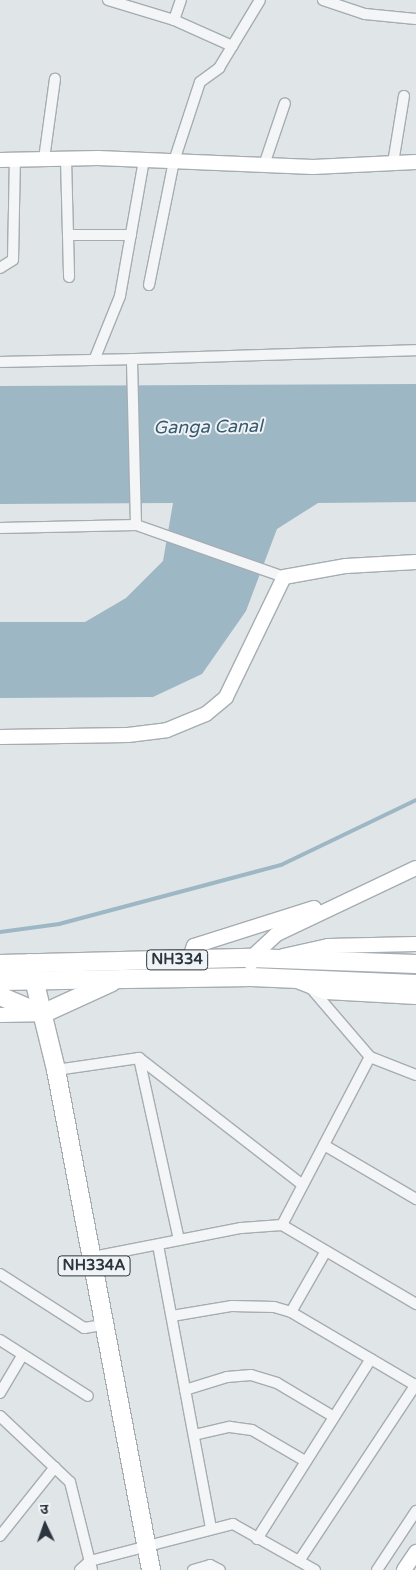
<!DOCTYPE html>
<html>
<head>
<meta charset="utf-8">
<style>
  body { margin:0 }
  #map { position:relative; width:416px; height:1570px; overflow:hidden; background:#e0e5e8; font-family:"Varela Round","Noto Sans Devanagari",sans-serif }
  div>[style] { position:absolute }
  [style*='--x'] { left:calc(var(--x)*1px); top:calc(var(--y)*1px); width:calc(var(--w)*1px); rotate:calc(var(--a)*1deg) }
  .water>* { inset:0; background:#9eb7c5 }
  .stream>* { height:4px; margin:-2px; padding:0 2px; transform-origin:2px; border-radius:2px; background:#9eb7c5 }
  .roads { filter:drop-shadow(1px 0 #a6adb2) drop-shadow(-1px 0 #a6adb2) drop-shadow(0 1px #a6adb2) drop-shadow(0 -1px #a6adb2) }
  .street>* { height:10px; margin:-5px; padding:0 5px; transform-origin:5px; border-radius:5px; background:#f3f5f7 }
  .secondary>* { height:14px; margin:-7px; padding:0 7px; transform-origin:7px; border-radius:7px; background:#fff }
  .highway>* { height:18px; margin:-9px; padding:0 9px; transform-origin:9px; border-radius:9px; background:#fff }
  span { translate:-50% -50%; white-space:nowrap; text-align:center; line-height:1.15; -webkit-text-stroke:4px #f0f3f6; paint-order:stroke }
  .shield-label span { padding:1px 4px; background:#f0f3f6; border:1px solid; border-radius:4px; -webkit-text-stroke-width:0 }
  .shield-label { font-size:15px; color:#2a353e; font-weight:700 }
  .water-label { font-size:18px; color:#38596e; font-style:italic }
  .north { position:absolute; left:20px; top:1500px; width:50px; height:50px; -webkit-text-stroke:4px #f0f3f6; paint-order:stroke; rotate:357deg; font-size:14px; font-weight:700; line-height:20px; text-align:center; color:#2a353e }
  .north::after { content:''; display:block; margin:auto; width:18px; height:22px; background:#2a353e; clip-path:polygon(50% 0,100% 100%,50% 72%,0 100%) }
</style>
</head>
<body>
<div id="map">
  <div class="water">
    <i style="clip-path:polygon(416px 384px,416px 502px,318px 503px,277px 529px,246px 611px,202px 674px,153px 697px,0 698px,0 622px,85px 622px,126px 598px,163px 561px,173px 503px,0 504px,0 386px)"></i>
  </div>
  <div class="stream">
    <i style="--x:0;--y:932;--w:60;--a:-7.7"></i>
    <i style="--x:59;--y:924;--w:230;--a:-14.9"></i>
    <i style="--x:281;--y:865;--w:150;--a:-25.7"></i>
  </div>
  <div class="roads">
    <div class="street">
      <i style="--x:108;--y:0;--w:69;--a:16.9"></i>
      <i style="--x:174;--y:20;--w:64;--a:24.1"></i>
      <i style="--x:323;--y:0;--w:44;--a:18.4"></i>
      <i style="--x:365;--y:14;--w:51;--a:5.6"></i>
      <i style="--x:174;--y:20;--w:21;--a:-71"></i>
      <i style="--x:44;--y:159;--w:81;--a:-82.2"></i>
      <i style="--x:66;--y:159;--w:118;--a:88.5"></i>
      <i style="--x:393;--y:163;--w:68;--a:-80.7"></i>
      <i style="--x:264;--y:165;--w:65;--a:-71.3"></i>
      <i style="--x:68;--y:235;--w:63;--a:0"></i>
      <i style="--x:0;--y:268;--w:15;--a:-32"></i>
      <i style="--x:13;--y:260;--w:100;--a:-88.9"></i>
      <i style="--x:149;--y:285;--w:126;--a:-78.6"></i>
      <i style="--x:174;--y:161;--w:83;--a:-71.8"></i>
      <i style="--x:200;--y:82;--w:24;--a:-36"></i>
      <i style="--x:219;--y:68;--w:79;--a:-58.9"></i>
      <i style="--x:95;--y:358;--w:67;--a:-68"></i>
      <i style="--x:120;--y:296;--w:138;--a:-80"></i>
      <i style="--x:0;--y:362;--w:132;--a:-1.3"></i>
      <i style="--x:0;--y:528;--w:136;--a:-1.3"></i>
      <i style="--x:284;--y:577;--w:157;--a:-160.6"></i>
      <i style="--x:136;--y:525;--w:166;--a:-91.4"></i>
      <i style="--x:132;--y:359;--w:284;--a:-1.8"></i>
      <i style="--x:310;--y:987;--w:92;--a:49.4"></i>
      <i style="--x:370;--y:1057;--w:49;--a:21.4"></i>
      <i style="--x:139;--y:1058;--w:186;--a:77.6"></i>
      <i style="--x:56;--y:1070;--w:84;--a:-8.2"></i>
      <i style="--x:139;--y:1058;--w:207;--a:37.8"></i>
      <i style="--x:324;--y:1145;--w:107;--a:30.4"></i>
      <i style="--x:282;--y:1225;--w:190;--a:-62.4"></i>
      <i style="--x:158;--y:1245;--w:289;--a:79.4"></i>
      <i style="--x:93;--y:1257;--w:151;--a:-11.1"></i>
      <i style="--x:241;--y:1228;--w:41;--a:-4.2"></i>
      <i style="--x:282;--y:1225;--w:156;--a:30.5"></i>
      <i style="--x:0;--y:1274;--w:100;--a:32.7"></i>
      <i style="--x:84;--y:1328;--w:20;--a:-9"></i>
      <i style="--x:291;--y:1312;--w:70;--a:-60.2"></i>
      <i style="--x:172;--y:1316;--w:61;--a:-9.5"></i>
      <i style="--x:232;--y:1306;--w:42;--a:1.4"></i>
      <i style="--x:274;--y:1307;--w:18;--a:16"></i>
      <i style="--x:291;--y:1312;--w:144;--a:30.5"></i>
      <i style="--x:0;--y:1340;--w:104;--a:32.5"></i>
      <i style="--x:185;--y:1390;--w:44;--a:-17.2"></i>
      <i style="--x:227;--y:1377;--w:24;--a:-5"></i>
      <i style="--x:251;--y:1375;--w:27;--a:17"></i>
      <i style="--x:277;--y:1383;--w:66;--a:30.8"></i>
      <i style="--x:0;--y:1393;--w:43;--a:-59.3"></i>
      <i style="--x:0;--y:1416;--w:96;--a:43.3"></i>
      <i style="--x:70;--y:1482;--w:91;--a:76"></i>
      <i style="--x:194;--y:1435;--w:37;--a:-13"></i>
      <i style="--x:230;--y:1427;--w:22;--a:8"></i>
      <i style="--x:252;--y:1430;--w:61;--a:30.3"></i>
      <i style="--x:0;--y:1536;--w:88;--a:-51.4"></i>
      <i style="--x:257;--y:1539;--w:213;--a:-57.7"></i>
      <i style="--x:299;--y:1561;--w:212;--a:-56.5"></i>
      <i style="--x:80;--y:1570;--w:13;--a:-42"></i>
      <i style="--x:90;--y:1561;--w:148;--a:-14.5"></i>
      <i style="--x:233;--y:1524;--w:94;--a:29.3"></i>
      <i style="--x:193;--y:1570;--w:18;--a:-16"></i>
      <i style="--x:210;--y:1565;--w:11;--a:27"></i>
      <i style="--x:377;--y:1570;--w:71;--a:-56.5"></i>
    </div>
    <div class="secondary">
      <i style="--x:0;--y:160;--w:98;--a:-1.2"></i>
      <i style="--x:98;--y:158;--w:215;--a:2.4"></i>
      <i style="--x:313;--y:167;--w:103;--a:-2.8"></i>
      <i style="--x:0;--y:737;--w:128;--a:-0.9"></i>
      <i style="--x:128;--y:735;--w:39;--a:-7"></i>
      <i style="--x:167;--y:730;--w:42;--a:-22.3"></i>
      <i style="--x:206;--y:714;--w:26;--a:-40"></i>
      <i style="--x:226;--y:697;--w:133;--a:-64.2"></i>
      <i style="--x:284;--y:577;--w:63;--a:-10.1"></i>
      <i style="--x:346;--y:566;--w:70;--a:-3.3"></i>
      <i style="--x:283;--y:956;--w:46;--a:-12.5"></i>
      <i style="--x:328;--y:946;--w:88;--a:-1.3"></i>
      <i style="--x:251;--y:963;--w:5;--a:-90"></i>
      <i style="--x:251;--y:958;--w:35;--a:-43"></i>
      <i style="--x:277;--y:934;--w:154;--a:-25.4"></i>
      <i style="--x:187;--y:967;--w:22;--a:-72"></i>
      <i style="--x:194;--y:946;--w:126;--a:-17.6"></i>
      <i style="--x:297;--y:981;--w:31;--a:21"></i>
      <i style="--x:326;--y:992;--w:90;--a:3.2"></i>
      <i style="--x:0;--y:1015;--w:39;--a:-1"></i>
      <i style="--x:404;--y:1570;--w:22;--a:-56"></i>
    </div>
    <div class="highway">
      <i style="--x:30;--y:963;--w:110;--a:76.3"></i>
      <i style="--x:56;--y:1070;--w:509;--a:79.24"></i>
      <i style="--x:0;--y:964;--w:251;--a:-1.4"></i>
      <i style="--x:251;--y:958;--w:165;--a:2.1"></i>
      <i style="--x:0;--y:981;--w:251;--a:-0.9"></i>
      <i style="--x:251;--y:977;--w:165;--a:2.4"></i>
      <i style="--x:0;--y:996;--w:46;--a:23.2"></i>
      <i style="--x:42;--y:1014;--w:77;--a:-24.6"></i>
    </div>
  </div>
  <div class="shield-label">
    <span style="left:177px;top:960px">NH334</span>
    <span style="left:94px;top:1266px">NH334A</span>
  </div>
  <div class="water-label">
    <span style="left:208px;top:427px;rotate:-1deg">Ganga Canal</span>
  </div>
  <div class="north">उ</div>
</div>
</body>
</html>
